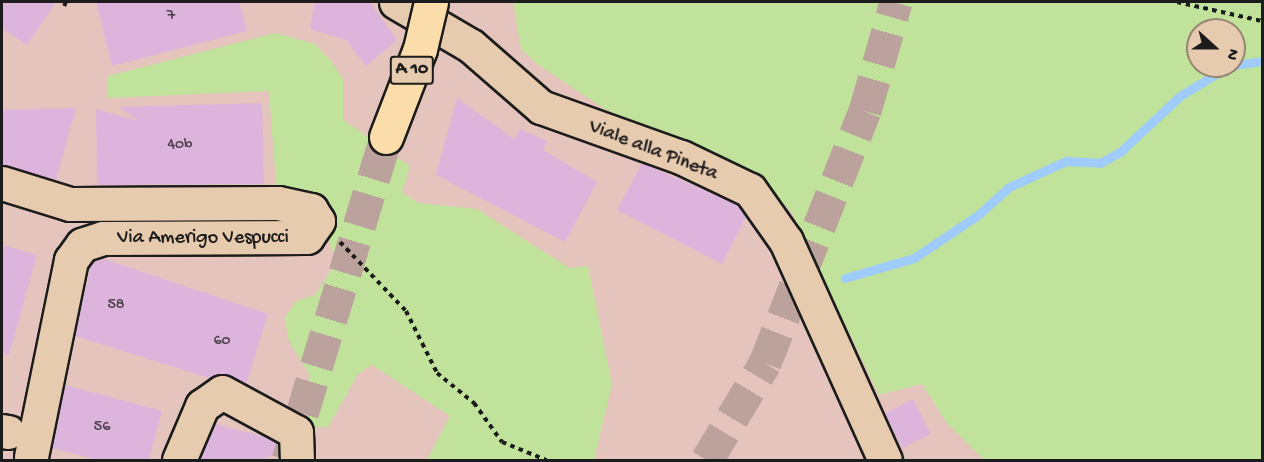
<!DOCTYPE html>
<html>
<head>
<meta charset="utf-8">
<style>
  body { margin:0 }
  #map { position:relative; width:1264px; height:462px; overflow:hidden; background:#e4c4bc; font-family:"Gochi Hand",sans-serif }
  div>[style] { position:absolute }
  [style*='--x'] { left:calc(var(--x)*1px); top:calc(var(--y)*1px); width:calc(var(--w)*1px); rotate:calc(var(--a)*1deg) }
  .green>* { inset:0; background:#c1e29b }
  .stream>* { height:9px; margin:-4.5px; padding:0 4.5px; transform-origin:4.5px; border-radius:4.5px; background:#9fccfa }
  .building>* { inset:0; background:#ddb5dc; transform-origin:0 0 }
  .highway-tunnel>* { height:33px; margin-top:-16.5px; transform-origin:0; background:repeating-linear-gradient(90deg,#bca29c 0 33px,transparent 0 49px) }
  .path>* { height:4px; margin-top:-2px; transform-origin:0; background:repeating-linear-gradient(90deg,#1c1c1c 0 4.5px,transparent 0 9px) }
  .roads { filter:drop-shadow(2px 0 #1c1c1c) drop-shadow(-2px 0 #1c1c1c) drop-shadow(0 2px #1c1c1c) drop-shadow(0 -2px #1c1c1c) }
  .minor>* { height:33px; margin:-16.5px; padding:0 16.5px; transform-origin:16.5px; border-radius:16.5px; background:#e7cbae }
  .bridges { filter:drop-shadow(2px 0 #1c1c1c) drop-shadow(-2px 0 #1c1c1c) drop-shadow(0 2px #1c1c1c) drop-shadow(0 -2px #1c1c1c) }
  .highway-bridge>* { height:33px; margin:-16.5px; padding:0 16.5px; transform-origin:16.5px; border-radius:16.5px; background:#fbddab }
  span { translate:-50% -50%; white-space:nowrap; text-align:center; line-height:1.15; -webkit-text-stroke:6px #e7cbae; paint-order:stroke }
  .number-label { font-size:16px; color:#4c424c }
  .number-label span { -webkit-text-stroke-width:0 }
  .shield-label span { padding:2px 4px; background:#e7cbae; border:2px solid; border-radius:4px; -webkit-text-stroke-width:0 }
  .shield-label { font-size:18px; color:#1c1c1c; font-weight:700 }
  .street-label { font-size:20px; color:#1c1c1c }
  .frame { position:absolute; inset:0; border:3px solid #1c1c1c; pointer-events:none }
  .north { position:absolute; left:1186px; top:18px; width:60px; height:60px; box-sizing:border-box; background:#e7cbae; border:2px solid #968574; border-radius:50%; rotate:111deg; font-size:16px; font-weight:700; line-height:24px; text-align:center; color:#1c1c1c }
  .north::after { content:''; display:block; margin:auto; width:21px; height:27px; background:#1c1c1c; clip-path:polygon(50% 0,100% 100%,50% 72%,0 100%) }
</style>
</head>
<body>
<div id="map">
  <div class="green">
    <i style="clip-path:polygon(evenodd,513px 2px,1262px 2px,1262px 460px,984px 460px,946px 422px,922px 384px,879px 395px,791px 211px,761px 183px,605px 109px,537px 64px,521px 49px,513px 2px,1198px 30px,1234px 30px,1234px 66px,1198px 66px,1198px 30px)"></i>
    <i style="clip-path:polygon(275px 33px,315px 44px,331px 61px,343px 79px,343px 120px,410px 166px,402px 192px,418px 203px,477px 209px,569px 268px,588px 266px,612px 384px,594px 460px,427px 460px,450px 416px,372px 365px,358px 374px,328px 427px,307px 427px,309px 374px,288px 339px,285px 318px,296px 301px,315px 295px,337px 262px,313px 201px,297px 189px,276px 185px,269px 91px,107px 98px,108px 76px)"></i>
  </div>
  <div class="stream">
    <i style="--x:1234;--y:65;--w:28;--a:-8"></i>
    <i style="--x:845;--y:278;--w:72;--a:-16.2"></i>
    <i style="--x:914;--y:258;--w:77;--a:-33.9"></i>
    <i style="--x:978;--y:215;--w:42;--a:-42.1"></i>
    <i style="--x:1009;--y:187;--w:63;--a:-24.5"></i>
    <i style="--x:1066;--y:161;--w:34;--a:3"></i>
    <i style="--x:1100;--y:163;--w:23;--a:-29"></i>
    <i style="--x:1120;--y:152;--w:82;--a:-43"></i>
    <i style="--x:1180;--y:96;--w:57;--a:-31.5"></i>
  </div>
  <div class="building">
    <i style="clip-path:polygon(2px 2px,56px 2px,27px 45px,2px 29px)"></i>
    <i style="clip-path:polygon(96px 2px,239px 2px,247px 31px,112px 66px)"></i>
    <i style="clip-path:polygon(315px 2px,370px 2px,397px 40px,366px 66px,346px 40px,310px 29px)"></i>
    <i style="clip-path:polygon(457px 98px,514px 139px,520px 129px,547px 141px,543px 150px,597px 182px,565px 242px,436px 175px)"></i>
    <i style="clip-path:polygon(262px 103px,264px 184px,97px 185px,96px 109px,139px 121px,119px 107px)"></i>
    <i style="clip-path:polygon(76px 108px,56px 180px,2px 165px,2px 110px)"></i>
    <i style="clip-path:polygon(642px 163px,738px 205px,746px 217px,722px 264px,617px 210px)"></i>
    <i style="clip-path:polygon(2px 245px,37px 255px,9px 355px,2px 354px)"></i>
    <i style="clip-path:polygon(101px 258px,268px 314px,246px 384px,222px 373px,209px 378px,75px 336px,91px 264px)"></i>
    <i style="clip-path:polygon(65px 385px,162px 411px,149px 460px,98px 460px,52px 448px)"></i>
    <i style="left:913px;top:399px;width:39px;height:32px;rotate:63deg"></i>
    <i style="clip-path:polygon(215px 424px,268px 438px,278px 443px,278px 453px,260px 460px,199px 460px)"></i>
  </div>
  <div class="highway-tunnel">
    <i style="--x:288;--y:460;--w:338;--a:-73.1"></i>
    <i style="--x:707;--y:460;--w:113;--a:-59.1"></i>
    <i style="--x:765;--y:363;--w:271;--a:-68.4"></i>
    <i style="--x:865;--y:111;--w:113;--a:-74.1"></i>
  </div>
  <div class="path">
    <i style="--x:1177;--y:2;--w:87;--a:12.6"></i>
    <i style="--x:64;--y:6;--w:4;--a:-63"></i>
    <i style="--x:340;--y:242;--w:95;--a:46.3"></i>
    <i style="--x:406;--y:311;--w:69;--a:63.4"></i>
    <i style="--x:437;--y:373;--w:48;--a:39"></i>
    <i style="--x:474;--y:403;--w:48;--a:54.3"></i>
    <i style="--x:502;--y:442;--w:48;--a:22.2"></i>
  </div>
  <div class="roads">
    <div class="minor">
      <i style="--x:396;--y:2;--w:87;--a:30.4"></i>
      <i style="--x:471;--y:46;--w:93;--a:41.1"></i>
      <i style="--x:541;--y:107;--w:149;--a:19.7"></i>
      <i style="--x:681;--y:157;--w:76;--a:25.6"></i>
      <i style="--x:750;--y:190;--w:62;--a:54.8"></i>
      <i style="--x:786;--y:241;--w:240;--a:65.7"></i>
      <i style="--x:2;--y:183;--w:71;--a:17.2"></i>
      <i style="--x:70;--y:204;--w:208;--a:-0.3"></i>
      <i style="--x:278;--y:203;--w:34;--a:12"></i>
      <i style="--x:311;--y:210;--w:13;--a:58"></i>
      <i style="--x:318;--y:221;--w:19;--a:125"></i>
      <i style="--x:307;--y:237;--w:204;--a:179.7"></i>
      <i style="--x:103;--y:238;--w:22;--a:162"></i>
      <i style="--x:82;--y:245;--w:19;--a:126"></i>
      <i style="--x:71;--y:260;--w:201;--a:101.5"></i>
      <i style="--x:2;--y:431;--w:6;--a:9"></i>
      <i style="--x:179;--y:460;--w:59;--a:-66.9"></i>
      <i style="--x:202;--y:406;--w:24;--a:-35"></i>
      <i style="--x:222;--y:392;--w:84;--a:28.4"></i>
      <i style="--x:296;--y:432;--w:28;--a:88"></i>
    </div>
  </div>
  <div class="bridges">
    <div class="highway-bridge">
      <i style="--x:386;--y:137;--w:94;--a:-68.9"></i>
      <i style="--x:420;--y:49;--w:48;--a:-76.8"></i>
    </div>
  </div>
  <div class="number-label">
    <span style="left:171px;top:17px">7</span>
    <span style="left:180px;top:146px">40b</span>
    <span style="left:116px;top:306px">58</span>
    <span style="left:222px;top:342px">60</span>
    <span style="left:102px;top:428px">56</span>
  </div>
  <div class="shield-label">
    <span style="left:412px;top:70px">A 10</span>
  </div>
  <div class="street-label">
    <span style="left:653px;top:151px;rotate:21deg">Viale alla Pineta</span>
    <span style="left:203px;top:238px">Via Amerigo Vespucci</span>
  </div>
  <div class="frame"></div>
  <div class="north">N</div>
</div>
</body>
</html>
